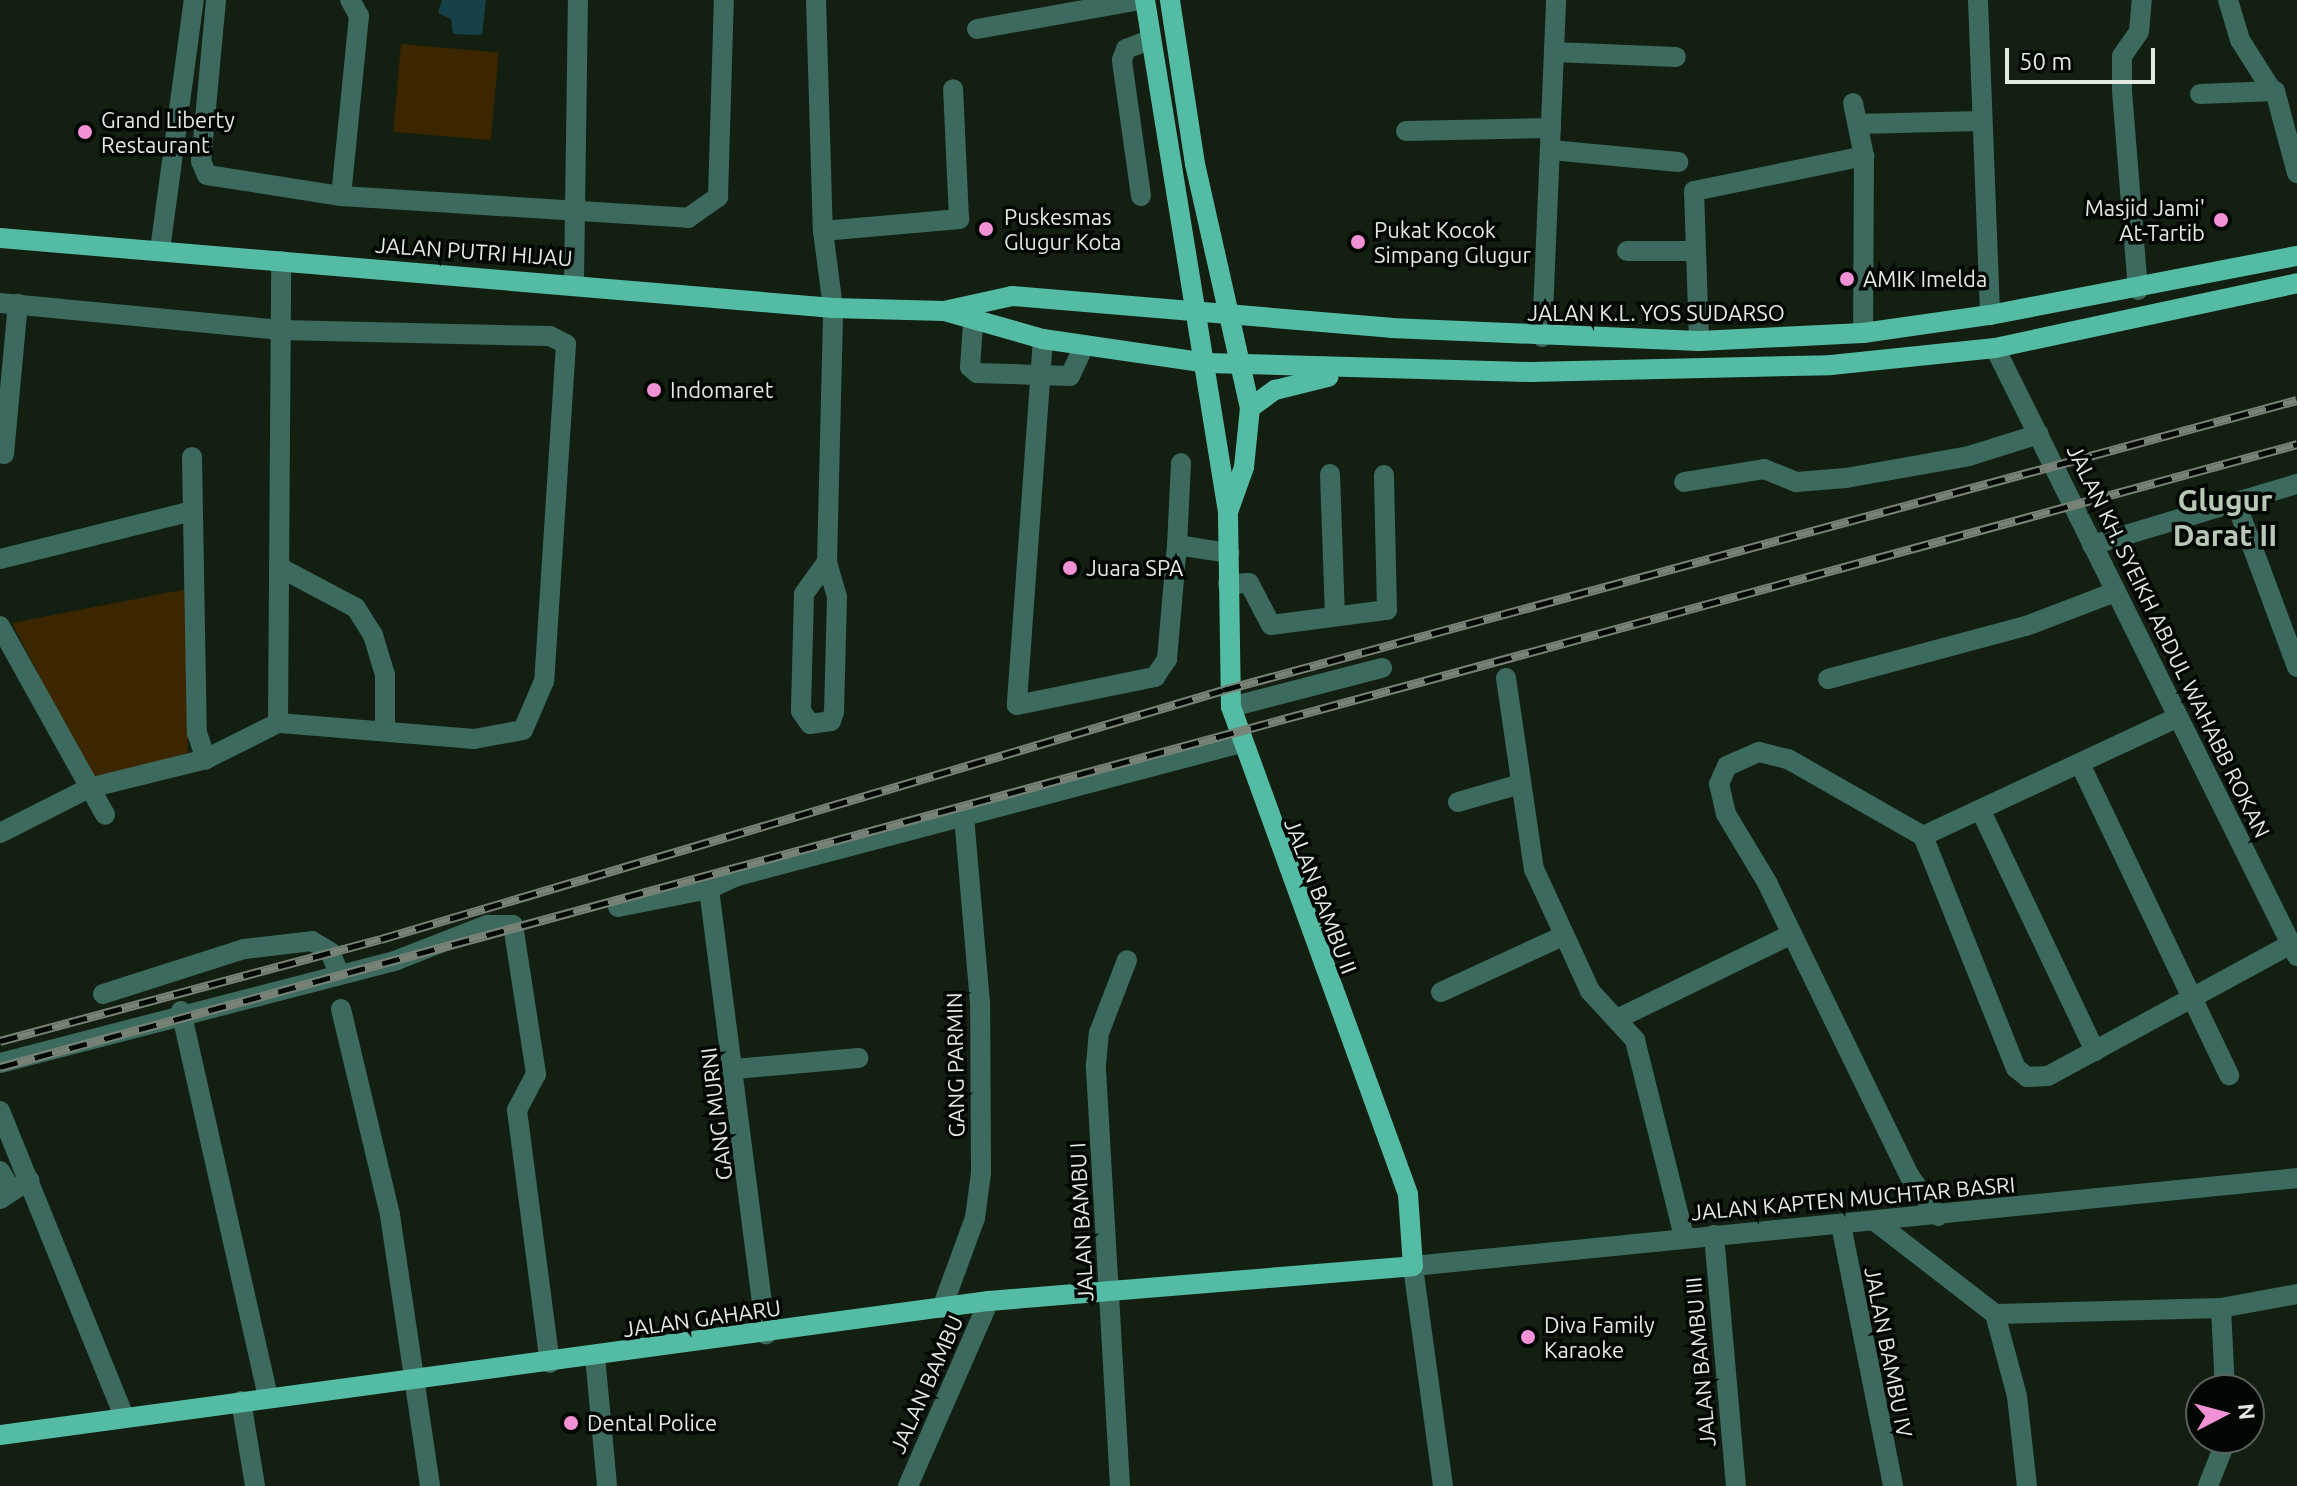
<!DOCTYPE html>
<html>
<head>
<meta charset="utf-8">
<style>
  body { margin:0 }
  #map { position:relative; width:2297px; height:1486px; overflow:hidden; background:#121f11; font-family:Ubuntu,sans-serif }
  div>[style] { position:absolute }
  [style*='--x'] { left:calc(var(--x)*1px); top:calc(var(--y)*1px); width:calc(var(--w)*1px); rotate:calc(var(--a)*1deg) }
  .green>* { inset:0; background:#3b2600; transform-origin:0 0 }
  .water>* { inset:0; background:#174148 }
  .minor>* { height:20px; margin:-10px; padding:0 10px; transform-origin:10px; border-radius:10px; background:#3c6a5f }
  .major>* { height:20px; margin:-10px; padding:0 10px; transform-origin:10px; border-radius:10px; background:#54bba5 }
  .rail>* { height:9px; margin-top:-4.5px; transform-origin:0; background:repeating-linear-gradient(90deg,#030703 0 18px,#788277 0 36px); box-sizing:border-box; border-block:2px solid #788277 }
  .dots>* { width:22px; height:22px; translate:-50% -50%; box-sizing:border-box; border:4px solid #030703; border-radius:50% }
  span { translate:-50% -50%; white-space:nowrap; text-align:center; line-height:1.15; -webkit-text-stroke:7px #030703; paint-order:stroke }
  .poi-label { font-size:22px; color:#e1e9e0 }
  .left { translate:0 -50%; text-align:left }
  .right { translate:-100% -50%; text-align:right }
  .street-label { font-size:22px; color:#e1e9e0 }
  .district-label { font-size:30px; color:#b7c8b6; font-weight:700 }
  .north { position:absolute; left:2185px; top:1374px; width:80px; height:80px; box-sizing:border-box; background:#030703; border:2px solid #5c615b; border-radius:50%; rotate:84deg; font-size:22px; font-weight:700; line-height:32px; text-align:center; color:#e1e9e0 }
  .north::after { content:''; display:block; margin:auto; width:28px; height:36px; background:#f391d6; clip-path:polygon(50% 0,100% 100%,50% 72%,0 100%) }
  .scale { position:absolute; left:2005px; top:48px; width:150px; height:36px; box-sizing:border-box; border:4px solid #e1e9e0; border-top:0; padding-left:10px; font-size:24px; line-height:28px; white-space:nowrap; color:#e1e9e0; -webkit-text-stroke:6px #030703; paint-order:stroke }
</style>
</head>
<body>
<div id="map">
  <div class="green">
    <i style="left:401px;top:44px;width:98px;height:88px;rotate:5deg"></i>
    <i style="clip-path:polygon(187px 589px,188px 753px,93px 780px,12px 623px)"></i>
  </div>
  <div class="water">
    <i style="clip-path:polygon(442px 0,486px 0,482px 35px,453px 34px,451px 19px,438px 13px)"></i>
  </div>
  <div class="minor">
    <i style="--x:216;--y:0;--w:162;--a:95.3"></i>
    <i style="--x:201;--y:161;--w:15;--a:67"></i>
    <i style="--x:207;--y:175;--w:136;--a:8.9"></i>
    <i style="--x:341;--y:196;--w:348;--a:3.6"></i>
    <i style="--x:688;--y:218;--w:37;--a:-35"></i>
    <i style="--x:718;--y:197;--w:197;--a:-88.3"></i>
    <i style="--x:816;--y:0;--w:231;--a:88.3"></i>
    <i style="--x:1978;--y:0;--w:315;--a:87.8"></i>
    <i style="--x:2228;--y:0;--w:42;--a:73.3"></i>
    <i style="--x:2240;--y:40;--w:58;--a:57.7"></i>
    <i style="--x:977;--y:29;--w:166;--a:-10.1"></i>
    <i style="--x:1554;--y:52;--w:122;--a:2.3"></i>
    <i style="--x:2200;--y:94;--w:75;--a:-2.3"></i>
    <i style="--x:2275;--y:91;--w:85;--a:75"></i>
    <i style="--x:1853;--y:103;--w:54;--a:78.3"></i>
    <i style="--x:1864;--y:156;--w:177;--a:90.3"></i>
    <i style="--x:1858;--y:124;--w:122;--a:-1.4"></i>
    <i style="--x:1406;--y:131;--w:145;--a:-1.2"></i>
    <i style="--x:1551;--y:150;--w:128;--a:5.4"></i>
    <i style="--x:341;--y:196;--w:181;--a:-84.3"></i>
    <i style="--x:359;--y:16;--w:18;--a:-119"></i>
    <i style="--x:1141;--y:196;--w:137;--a:-98"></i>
    <i style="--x:1122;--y:60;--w:12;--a:-70"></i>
    <i style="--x:1126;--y:49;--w:26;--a:-21"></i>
    <i style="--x:160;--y:250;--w:252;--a:-82.3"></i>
    <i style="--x:1627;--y:251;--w:69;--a:0"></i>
    <i style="--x:574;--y:282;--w:282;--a:-89.2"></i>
    <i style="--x:2138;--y:290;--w:202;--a:-94.6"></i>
    <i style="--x:2122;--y:89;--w:33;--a:-90"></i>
    <i style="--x:2122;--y:56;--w:29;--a:-55"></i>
    <i style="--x:2139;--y:32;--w:32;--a:-85"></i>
    <i style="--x:0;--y:303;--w:282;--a:5.5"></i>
    <i style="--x:281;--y:330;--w:269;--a:1.3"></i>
    <i style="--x:550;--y:336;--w:18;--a:27"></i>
    <i style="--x:566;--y:344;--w:338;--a:93.7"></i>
    <i style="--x:544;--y:681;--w:53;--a:113.2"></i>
    <i style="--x:523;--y:730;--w:50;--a:169.6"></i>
    <i style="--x:474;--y:739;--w:197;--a:-175.3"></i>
    <i style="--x:973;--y:324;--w:43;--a:94"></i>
    <i style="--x:970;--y:367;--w:9;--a:41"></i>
    <i style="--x:977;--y:373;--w:93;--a:1.8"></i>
    <i style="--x:1070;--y:376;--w:33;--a:-65"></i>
    <i style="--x:1542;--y:337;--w:337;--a:-87.6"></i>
    <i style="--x:1043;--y:339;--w:367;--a:94.1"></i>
    <i style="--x:1017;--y:705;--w:141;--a:-11.5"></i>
    <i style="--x:1155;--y:677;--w:22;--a:-56"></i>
    <i style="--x:1167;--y:659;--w:114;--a:-85"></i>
    <i style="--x:1177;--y:545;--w:53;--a:8.7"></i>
    <i style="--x:1699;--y:341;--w:150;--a:-91.9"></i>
    <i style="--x:1694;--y:191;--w:174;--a:-11.6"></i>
    <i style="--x:1995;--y:348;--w:679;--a:63.59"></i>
    <i style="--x:4;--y:454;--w:151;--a:-84.7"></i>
    <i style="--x:192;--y:457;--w:276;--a:89"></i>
    <i style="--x:197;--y:733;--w:28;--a:71"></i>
    <i style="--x:206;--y:759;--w:80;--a:-26.6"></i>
    <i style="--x:1330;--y:474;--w:142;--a:88"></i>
    <i style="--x:1684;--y:482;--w:81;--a:-9.2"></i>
    <i style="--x:1764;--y:469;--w:35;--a:22"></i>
    <i style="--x:1796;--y:482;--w:50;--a:-4.6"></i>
    <i style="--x:1846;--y:478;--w:125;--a:-10.1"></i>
    <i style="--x:1969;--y:456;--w:73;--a:-17.4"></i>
    <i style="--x:2236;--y:503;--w:175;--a:69.6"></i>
    <i style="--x:1177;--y:545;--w:82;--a:-87.2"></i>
    <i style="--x:2092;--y:545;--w:214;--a:-16.6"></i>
    <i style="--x:0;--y:559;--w:195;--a:-14"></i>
    <i style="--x:827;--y:562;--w:39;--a:126"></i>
    <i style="--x:804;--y:594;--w:117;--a:91.5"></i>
    <i style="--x:801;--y:711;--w:16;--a:55"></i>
    <i style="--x:810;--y:724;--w:21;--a:-8"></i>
    <i style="--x:831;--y:721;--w:9;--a:-72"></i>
    <i style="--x:834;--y:712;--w:115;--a:-88.5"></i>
    <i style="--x:837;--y:597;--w:36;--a:-106"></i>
    <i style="--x:827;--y:562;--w:254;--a:-88.6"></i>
    <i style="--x:833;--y:308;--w:78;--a:-97.4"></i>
    <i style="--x:823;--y:231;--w:137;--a:-5"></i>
    <i style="--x:959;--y:219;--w:130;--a:-92.6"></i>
    <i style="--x:279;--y:567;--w:87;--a:28"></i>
    <i style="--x:356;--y:608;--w:32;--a:58"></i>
    <i style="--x:373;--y:635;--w:42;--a:73.3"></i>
    <i style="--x:385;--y:675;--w:55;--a:90"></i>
    <i style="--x:1228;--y:584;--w:21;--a:-3"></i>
    <i style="--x:1249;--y:583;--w:47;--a:62.4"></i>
    <i style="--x:1271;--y:625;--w:117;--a:-7.4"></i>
    <i style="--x:1387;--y:610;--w:135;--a:-91.3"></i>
    <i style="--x:0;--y:626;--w:216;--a:60.9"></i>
    <i style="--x:1506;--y:678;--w:193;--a:81.7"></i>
    <i style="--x:1534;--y:869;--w:134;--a:65.3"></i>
    <i style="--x:1590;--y:991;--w:67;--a:47.4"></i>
    <i style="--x:1635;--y:1040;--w:203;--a:76"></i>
    <i style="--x:1828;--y:679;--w:205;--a:-15"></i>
    <i style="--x:2026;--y:626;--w:95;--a:-20.9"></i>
    <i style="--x:1231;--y:707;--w:156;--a:-14.5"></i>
    <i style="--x:278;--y:723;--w:462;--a:-89.6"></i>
    <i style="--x:2081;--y:766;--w:343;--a:64.4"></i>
    <i style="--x:1458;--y:802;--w:61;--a:-16.1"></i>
    <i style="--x:1981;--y:811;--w:266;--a:64.6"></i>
    <i style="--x:0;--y:833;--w:100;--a:-26.8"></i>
    <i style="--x:89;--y:788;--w:121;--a:-13.9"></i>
    <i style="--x:1923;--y:836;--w:250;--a:68.2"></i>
    <i style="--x:2016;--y:1068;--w:14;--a:39"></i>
    <i style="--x:2027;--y:1077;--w:21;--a:-3"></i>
    <i style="--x:2048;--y:1076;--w:277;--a:-28.5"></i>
    <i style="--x:709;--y:889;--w:449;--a:82.7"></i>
    <i style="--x:618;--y:907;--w:93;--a:-11.2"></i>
    <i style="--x:709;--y:889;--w:31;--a:-25"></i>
    <i style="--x:737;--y:876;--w:521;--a:-14.78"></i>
    <i style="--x:1441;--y:992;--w:134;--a:-24.7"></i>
    <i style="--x:103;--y:994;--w:148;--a:-17.7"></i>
    <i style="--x:244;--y:949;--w:68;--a:-6.7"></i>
    <i style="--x:312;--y:941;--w:21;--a:31"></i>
    <i style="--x:330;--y:952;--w:21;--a:67"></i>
    <i style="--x:341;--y:1009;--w:212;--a:76.6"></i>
    <i style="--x:390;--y:1215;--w:274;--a:81.6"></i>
    <i style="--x:181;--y:1011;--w:396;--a:77.3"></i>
    <i style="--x:1619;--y:1018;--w:190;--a:-25.9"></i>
    <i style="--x:0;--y:1063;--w:410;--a:-14.5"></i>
    <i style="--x:397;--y:960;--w:97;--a:-21.3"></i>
    <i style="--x:487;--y:925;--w:26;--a:0"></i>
    <i style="--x:513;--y:925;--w:151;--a:81.2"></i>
    <i style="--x:536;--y:1074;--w:41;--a:117.8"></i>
    <i style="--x:517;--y:1110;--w:255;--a:82.6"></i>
    <i style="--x:735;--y:1069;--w:124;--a:-5.1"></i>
    <i style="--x:0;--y:1111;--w:330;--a:67.9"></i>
    <i style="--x:0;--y:1171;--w:23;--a:59"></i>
    <i style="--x:0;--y:1199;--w:35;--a:-33"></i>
    <i style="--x:1938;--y:1216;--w:50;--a:-125.3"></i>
    <i style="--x:1909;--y:1175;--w:323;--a:-115.9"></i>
    <i style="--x:1768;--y:884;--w:82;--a:-121"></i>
    <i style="--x:1726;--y:814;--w:31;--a:-103"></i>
    <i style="--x:1719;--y:784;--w:20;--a:-66"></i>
    <i style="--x:1727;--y:766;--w:35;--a:-24"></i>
    <i style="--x:1759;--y:752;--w:30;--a:14"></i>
    <i style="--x:1788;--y:759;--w:155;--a:29.7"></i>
    <i style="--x:1923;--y:836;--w:279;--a:-25"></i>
    <i style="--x:1876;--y:1222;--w:150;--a:37.7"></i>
    <i style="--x:1995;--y:1314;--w:226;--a:-1.5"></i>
    <i style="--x:2221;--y:1308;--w:77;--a:-10.4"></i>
    <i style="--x:1841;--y:1225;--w:266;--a:78.7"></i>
    <i style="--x:1714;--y:1235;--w:252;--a:85"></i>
    <i style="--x:942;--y:1308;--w:96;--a:-69.9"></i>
    <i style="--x:975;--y:1218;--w:45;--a:-82.4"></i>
    <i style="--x:981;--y:1173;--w:170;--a:-90.3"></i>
    <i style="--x:980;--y:1003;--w:189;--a:-94.9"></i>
    <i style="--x:2221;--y:1308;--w:82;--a:87.2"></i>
    <i style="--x:1995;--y:1314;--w:85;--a:75"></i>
    <i style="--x:2017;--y:1396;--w:91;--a:83.7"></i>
    <i style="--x:595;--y:1356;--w:131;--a:84.7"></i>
    <i style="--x:241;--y:1401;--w:86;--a:80.6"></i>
    <i style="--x:908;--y:1486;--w:202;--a:-66.4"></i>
    <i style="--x:1120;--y:1486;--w:422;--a:-93.3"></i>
    <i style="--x:1096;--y:1065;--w:32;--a:-85"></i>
    <i style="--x:1099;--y:1033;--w:78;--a:-69"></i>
    <i style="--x:1443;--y:1486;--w:222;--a:-97.8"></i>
    <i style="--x:1413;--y:1266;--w:888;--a:-5.68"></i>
    <i style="--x:2208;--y:1486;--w:52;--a:-68.4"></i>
  </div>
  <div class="major">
    <i style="--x:1145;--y:0;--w:519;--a:80.79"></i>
    <i style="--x:0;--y:238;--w:836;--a:4.8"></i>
    <i style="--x:833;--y:308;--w:111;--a:1.5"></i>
    <i style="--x:944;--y:311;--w:70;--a:-12.4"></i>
    <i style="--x:1012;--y:296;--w:380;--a:4.8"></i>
    <i style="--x:1391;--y:328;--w:308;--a:2.4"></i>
    <i style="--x:1699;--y:341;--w:164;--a:-2.8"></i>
    <i style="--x:1863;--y:333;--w:128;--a:-8.1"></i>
    <i style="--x:1990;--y:315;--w:313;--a:-10.9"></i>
    <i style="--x:944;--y:311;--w:103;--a:15.8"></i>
    <i style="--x:1043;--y:339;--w:167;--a:8.3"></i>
    <i style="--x:1208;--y:363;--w:322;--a:1.6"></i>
    <i style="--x:1530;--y:372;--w:301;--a:-1.3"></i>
    <i style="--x:1831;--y:365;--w:165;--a:-5.9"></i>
    <i style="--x:1995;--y:348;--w:309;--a:-12.1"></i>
    <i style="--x:1250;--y:408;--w:31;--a:-36"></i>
    <i style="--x:1275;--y:390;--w:55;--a:-13.8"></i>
    <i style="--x:0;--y:1435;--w:998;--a:-7.72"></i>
    <i style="--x:989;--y:1301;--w:425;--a:-4.7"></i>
    <i style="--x:1413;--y:1266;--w:72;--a:-94"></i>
    <i style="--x:1408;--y:1194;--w:518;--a:-109.97"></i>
    <i style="--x:1231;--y:707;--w:195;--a:-90.9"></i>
    <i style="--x:1228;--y:512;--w:48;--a:-70.4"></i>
    <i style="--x:1244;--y:467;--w:59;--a:-84.2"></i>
    <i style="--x:1250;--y:408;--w:250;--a:-102.7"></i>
    <i style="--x:1195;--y:164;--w:166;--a:-98.7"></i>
  </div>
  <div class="rail">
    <i style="--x:0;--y:1041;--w:394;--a:-15"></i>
    <i style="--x:381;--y:939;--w:878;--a:-16.47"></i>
    <i style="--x:1223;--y:690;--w:1112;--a:-15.11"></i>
    <i style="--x:0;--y:1067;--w:2380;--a:-15.17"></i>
  </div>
  <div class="dots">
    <i style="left:85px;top:132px;background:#f391d6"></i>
    <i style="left:2221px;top:220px;background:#f391d6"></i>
    <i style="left:986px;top:229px;background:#f391d6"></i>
    <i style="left:1358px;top:242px;background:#f391d6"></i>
    <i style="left:1847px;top:279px;background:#f391d6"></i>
    <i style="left:654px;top:390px;background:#f391d6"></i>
    <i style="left:1070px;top:568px;background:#f391d6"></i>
    <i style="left:1528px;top:1337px;background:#f391d6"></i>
    <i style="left:571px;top:1423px;background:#f391d6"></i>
  </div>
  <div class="poi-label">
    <span class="left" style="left:101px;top:132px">Grand Liberty<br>Restaurant</span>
    <span class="right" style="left:2205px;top:220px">Masjid Jami'<br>At-Tartib</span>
    <span class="left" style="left:1004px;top:229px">Puskesmas<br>Glugur Kota</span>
    <span class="left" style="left:1374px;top:242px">Pukat Kocok<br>Simpang Glugur</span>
    <span class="left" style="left:1863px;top:279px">AMIK Imelda</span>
    <span class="left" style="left:670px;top:390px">Indomaret</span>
    <span class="left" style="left:1086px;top:568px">Juara SPA</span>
    <span class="left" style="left:1544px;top:1337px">Diva Family<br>Karaoke</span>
    <span class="left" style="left:587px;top:1423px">Dental Police</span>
  </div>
  <div class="street-label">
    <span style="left:474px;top:251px;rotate:4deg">JALAN PUTRI HIJAU</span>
    <span style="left:1656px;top:313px">JALAN K.L. YOS SUDARSO</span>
    <span style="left:2169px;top:641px;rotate:64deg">JALAN KH. SYEIKH ABDUL WAHABB ROKAN</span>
    <span style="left:1321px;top:896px;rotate:69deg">JALAN BAMBU II</span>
    <span style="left:955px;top:1065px;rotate:-91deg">GANG PARMIN</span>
    <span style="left:716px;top:1114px;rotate:-97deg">GANG MURNI</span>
    <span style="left:1853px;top:1198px;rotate:-5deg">JALAN KAPTEN MUCHTAR BASRI</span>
    <span style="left:1081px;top:1222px;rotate:-93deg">JALAN BAMBU I</span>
    <span style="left:702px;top:1318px;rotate:-8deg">JALAN GAHARU</span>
    <span style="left:1889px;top:1352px;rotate:79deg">JALAN BAMBU IV</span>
    <span style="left:1700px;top:1362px;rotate:-95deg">JALAN BAMBU III</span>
    <span style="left:926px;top:1384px;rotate:-66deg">JALAN BAMBU</span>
  </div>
  <div class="district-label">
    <span style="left:2225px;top:517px">Glugur<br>Darat II</span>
  </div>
  <div class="north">N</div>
  <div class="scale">50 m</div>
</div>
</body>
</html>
